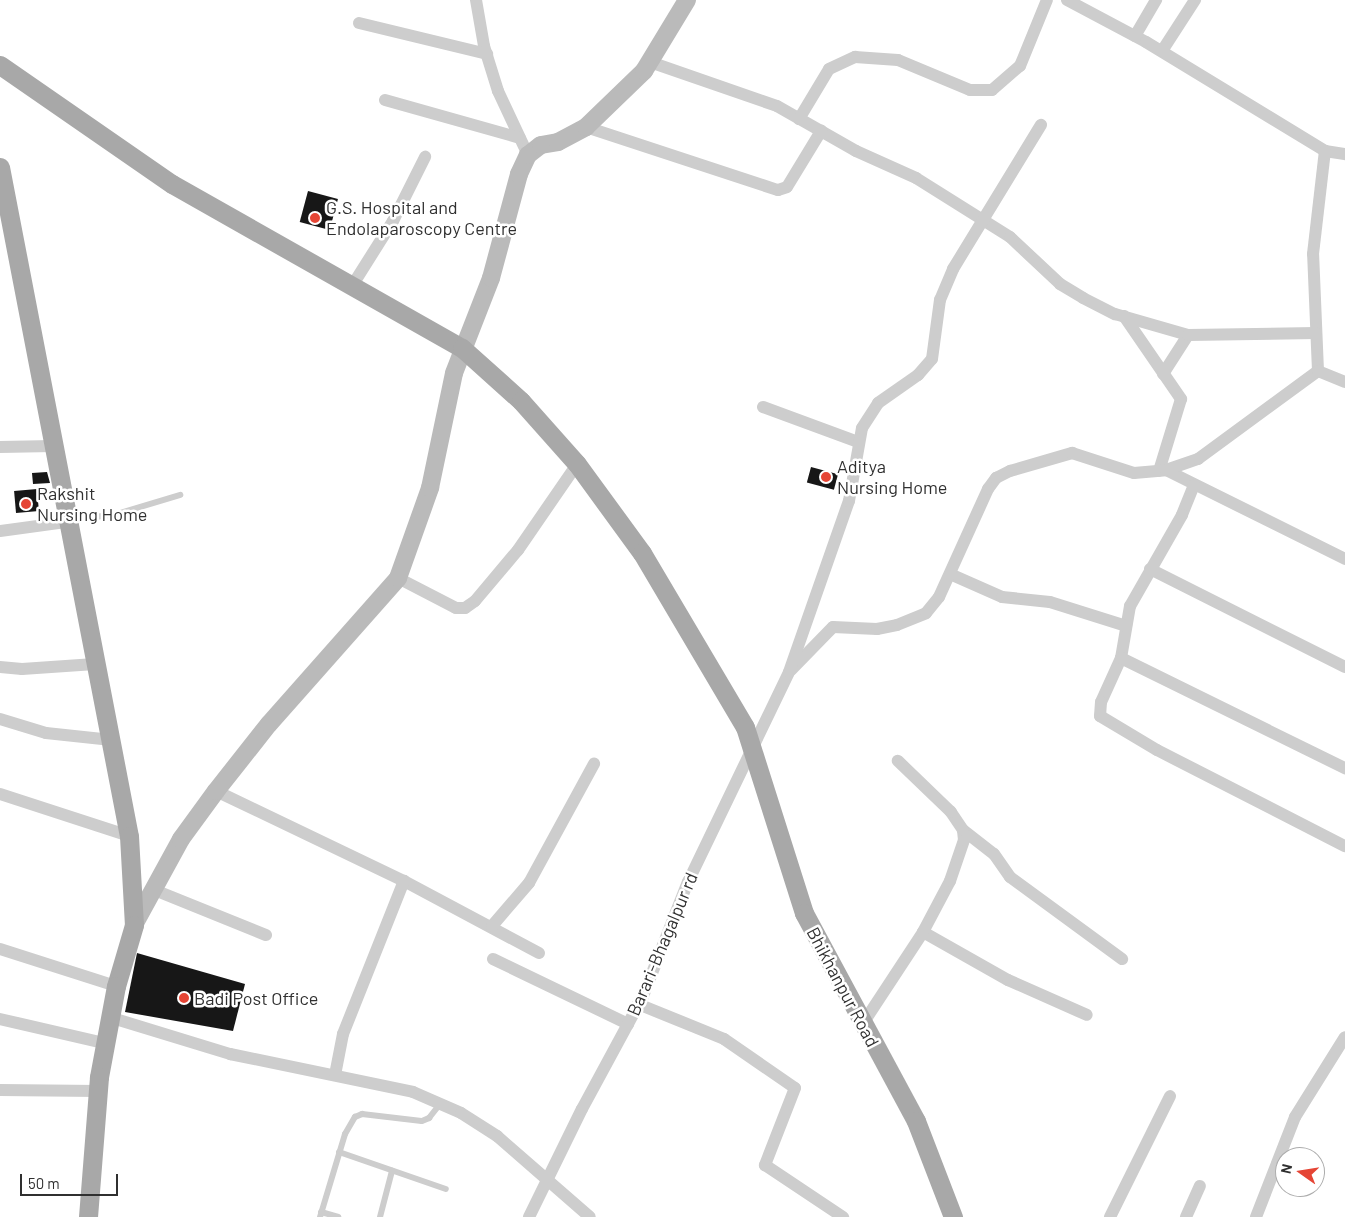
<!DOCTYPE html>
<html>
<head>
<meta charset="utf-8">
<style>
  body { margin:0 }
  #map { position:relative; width:1345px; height:1217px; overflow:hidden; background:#fff; font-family:Barlow,sans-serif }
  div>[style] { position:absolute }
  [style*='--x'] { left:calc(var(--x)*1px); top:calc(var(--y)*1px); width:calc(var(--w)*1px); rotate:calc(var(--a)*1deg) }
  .building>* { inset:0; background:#171717; transform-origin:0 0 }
  .lane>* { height:6px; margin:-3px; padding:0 3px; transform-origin:3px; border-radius:3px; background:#cdcdcd }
  .street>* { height:12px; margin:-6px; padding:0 6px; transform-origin:6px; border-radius:6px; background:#cdcdcd }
  .secondary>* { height:18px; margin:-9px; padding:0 9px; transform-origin:9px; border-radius:9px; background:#bababa }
  .primary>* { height:19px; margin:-9.5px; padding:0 9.5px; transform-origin:9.5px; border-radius:9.5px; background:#a8a8a8 }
  .dots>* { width:14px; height:14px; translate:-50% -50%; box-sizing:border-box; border:2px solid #fff; border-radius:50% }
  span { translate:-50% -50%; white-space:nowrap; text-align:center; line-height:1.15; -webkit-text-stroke:5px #fff; paint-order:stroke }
  .poi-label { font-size:18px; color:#303030 }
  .left { translate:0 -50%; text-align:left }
  .street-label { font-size:18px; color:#303030 }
  .north { position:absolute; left:1275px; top:1147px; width:50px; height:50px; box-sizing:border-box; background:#fff; border:1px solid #acacac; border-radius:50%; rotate:283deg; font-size:14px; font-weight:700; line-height:20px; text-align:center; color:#303030 }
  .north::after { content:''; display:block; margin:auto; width:18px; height:22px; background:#e54535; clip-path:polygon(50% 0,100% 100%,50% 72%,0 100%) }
  .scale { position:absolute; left:20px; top:1174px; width:98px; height:22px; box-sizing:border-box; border:2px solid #303030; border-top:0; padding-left:6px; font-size:15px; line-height:18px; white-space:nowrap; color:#303030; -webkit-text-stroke:4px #fff; paint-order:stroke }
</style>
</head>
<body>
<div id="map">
  <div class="building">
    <i style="left:308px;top:191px;width:31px;height:32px;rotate:15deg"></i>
    <i style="left:811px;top:467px;width:28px;height:16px;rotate:15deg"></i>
    <i style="clip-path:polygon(47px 472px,50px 483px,33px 484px,32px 473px)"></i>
    <i style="left:37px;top:489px;width:22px;height:23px;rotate:85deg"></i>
    <i style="clip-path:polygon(137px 953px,245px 984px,233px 1031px,125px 1012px)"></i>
  </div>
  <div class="lane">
    <i style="--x:71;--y:521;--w:50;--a:-9.3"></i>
    <i style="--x:120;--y:513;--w:63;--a:-16.7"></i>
    <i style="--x:339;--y:1152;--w:113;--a:19.1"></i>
    <i style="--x:321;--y:1212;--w:18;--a:16"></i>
    <i style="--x:320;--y:1217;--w:87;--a:-73.2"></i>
    <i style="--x:345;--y:1134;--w:20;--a:-60"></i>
    <i style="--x:355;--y:1117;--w:8;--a:-23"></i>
    <i style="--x:362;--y:1114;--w:60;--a:6.7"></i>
    <i style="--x:422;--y:1121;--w:8;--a:-23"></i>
    <i style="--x:429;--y:1118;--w:18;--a:-52"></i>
    <i style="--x:380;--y:1217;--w:48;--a:-75.4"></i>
  </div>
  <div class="street">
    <i style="--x:476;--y:0;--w:47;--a:80.1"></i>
    <i style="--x:484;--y:46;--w:47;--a:72.7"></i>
    <i style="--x:498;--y:91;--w:71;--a:64.9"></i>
    <i style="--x:1067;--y:0;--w:89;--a:28"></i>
    <i style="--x:1146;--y:42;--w:210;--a:31.3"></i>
    <i style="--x:1325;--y:151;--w:20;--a:9"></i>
    <i style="--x:359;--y:23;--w:132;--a:13.6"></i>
    <i style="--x:1135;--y:36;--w:42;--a:-59.7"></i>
    <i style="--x:1162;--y:51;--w:61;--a:-57.1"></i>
    <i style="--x:650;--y:62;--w:134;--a:19.1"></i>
    <i style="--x:777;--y:106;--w:91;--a:29.7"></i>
    <i style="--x:856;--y:151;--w:66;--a:24.2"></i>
    <i style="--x:916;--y:178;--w:111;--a:32.1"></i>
    <i style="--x:1010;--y:237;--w:69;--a:43.2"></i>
    <i style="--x:1060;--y:284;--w:27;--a:31"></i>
    <i style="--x:1083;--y:298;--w:36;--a:27"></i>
    <i style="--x:1115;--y:314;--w:76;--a:16"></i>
    <i style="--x:385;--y:100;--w:140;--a:15.7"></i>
    <i style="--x:799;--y:119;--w:58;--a:-59"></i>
    <i style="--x:829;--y:69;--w:29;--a:-25"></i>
    <i style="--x:855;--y:57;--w:43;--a:4"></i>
    <i style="--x:898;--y:60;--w:78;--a:22.6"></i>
    <i style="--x:970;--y:90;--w:22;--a:0"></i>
    <i style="--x:992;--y:90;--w:37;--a:-41"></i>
    <i style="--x:1020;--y:66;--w:71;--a:-67.8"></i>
    <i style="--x:586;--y:127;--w:202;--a:18.2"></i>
    <i style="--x:778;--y:190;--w:9;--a:-18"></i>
    <i style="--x:787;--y:187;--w:66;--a:-58.7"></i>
    <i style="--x:352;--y:286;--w:77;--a:-57.8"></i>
    <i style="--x:393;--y:221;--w:72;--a:-63.4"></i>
    <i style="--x:1124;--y:316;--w:101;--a:55.5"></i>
    <i style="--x:1181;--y:399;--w:75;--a:107"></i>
    <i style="--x:1318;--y:371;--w:117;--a:-92.4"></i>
    <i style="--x:1313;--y:254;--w:104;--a:-83.4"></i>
    <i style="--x:1163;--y:374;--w:46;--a:-57.3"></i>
    <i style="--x:1188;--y:335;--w:128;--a:-0.9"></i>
    <i style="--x:763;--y:407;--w:101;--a:20.2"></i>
    <i style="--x:0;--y:447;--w:53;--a:-1.1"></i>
    <i style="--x:1166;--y:470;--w:200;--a:26.4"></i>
    <i style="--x:1194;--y:485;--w:32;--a:112"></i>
    <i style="--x:1182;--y:515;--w:105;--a:119.7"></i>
    <i style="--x:1130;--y:606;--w:53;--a:99.8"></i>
    <i style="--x:1121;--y:658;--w:48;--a:114.4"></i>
    <i style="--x:1101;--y:702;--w:14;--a:94"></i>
    <i style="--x:1100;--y:716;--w:66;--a:30.8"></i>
    <i style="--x:1157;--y:750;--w:211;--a:27.1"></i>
    <i style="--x:0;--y:531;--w:68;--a:-7.7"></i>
    <i style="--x:1150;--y:569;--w:218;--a:26.7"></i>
    <i style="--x:950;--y:574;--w:57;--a:23.9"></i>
    <i style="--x:1002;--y:597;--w:48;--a:5.9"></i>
    <i style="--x:1050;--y:602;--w:80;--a:17.5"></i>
    <i style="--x:398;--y:578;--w:65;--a:27.3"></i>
    <i style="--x:456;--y:608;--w:9;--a:0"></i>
    <i style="--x:465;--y:608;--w:12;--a:-35"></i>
    <i style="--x:475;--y:601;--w:67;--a:-49.9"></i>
    <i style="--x:518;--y:550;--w:104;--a:-55.5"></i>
    <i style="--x:1121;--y:658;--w:250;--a:26.2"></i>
    <i style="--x:0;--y:667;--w:22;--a:5"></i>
    <i style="--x:22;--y:669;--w:73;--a:-3.9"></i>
    <i style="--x:791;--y:670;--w:60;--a:-45.7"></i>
    <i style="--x:833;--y:627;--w:44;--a:2.6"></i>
    <i style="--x:877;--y:629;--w:20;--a:-11"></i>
    <i style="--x:897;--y:625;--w:31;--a:-22"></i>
    <i style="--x:926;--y:613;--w:21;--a:-51"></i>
    <i style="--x:939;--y:597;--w:119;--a:-65.6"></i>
    <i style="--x:988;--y:489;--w:14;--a:-54"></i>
    <i style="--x:996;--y:478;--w:16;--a:-27"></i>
    <i style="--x:1010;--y:471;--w:65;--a:-16.2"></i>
    <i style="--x:1072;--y:453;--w:65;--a:17.9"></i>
    <i style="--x:1134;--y:473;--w:32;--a:-5"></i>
    <i style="--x:1166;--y:470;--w:34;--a:-19"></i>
    <i style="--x:1198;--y:459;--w:149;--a:-36.3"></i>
    <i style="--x:1318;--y:371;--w:29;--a:22"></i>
    <i style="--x:0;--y:719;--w:48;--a:16.9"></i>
    <i style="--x:46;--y:733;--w:66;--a:6.1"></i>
    <i style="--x:216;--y:791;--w:208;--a:25.6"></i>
    <i style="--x:404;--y:881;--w:153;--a:28.1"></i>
    <i style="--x:0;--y:794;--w:136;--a:18"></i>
    <i style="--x:963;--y:830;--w:39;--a:38"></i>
    <i style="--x:994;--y:854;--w:28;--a:55"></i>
    <i style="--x:1010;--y:877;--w:139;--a:36.2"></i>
    <i style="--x:152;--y:889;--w:123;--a:22"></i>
    <i style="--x:492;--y:926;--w:57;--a:-49.3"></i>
    <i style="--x:529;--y:883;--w:136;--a:-61.4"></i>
    <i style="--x:923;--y:932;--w:98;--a:29.5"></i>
    <i style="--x:1008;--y:980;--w:86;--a:23.9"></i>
    <i style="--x:0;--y:949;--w:122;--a:17.7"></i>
    <i style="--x:493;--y:959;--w:150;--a:25.7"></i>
    <i style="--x:638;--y:1004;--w:93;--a:22.1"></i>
    <i style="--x:724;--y:1039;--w:86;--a:34.6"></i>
    <i style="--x:795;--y:1088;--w:83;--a:111.3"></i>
    <i style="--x:765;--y:1165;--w:94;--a:33.7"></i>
    <i style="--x:109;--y:1017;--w:127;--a:17"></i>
    <i style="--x:230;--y:1054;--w:187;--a:11.7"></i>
    <i style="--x:413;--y:1092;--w:52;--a:23.6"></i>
    <i style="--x:461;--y:1113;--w:43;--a:32.6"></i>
    <i style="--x:497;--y:1136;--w:123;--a:41.1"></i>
    <i style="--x:0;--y:1019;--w:107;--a:13"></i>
    <i style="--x:862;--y:1025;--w:111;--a:-56.7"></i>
    <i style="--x:923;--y:932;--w:58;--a:-62.1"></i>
    <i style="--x:950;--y:881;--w:43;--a:-71.1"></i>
    <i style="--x:964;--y:840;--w:10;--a:-96"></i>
    <i style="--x:963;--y:830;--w:22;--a:-124"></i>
    <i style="--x:951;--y:812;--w:74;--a:-136.1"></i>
    <i style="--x:335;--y:1075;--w:42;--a:-79"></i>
    <i style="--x:343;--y:1034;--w:165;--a:-68.3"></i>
    <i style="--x:0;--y:1090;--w:98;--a:0.6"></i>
    <i style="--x:529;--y:1217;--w:120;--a:-63.9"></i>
    <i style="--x:582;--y:1109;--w:128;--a:-61.6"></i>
    <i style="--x:643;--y:996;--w:123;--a:-68.5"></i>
    <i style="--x:688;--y:882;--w:233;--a:-64.3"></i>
    <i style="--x:789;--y:672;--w:181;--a:-70.7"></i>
    <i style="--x:849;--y:501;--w:74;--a:-79.9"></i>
    <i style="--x:862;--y:428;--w:30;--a:-57"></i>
    <i style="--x:878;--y:403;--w:49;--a:-35"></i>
    <i style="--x:918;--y:375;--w:21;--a:-49"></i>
    <i style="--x:932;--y:359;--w:60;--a:-82.3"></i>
    <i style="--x:940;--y:300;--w:34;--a:-67"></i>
    <i style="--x:953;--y:269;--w:169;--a:-58.6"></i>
    <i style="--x:1110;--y:1217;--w:135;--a:-63.6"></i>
    <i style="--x:1186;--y:1217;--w:34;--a:-66"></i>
    <i style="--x:1256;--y:1217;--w:107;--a:-68.7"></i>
    <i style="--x:1295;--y:1117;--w:94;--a:-58"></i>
  </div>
  <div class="secondary">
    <i style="--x:134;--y:925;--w:98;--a:-61.3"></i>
    <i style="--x:181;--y:839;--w:59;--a:-53.9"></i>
    <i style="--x:216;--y:791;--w:85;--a:-51.7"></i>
    <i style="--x:269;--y:724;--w:195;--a:-48.5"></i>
    <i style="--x:398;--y:578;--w:96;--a:-70.4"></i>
    <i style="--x:430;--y:488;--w:117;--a:-78.2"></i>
    <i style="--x:454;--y:373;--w:102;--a:-68.7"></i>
    <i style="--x:491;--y:278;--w:108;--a:-74.9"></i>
    <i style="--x:519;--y:174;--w:21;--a:-65"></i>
    <i style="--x:528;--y:155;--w:16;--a:-38"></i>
    <i style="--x:541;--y:145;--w:17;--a:-10"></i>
    <i style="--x:558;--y:142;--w:32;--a:-28"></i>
    <i style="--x:586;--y:127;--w:81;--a:-44"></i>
    <i style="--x:644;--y:71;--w:83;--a:-58.8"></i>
  </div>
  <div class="primary">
    <i style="--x:0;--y:65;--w:209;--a:34.7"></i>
    <i style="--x:172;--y:184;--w:333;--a:29.5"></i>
    <i style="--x:462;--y:348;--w:79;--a:41.9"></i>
    <i style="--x:521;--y:401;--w:84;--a:48.4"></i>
    <i style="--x:577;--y:464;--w:110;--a:53.9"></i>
    <i style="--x:642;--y:553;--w:202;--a:59.4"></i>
    <i style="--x:745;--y:727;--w:195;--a:72.4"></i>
    <i style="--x:804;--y:913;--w:236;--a:61.7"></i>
    <i style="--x:916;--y:1121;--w:103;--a:68.9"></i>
    <i style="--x:0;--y:167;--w:681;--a:79.09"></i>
    <i style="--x:129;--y:836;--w:89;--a:86.8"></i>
    <i style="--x:134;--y:925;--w:64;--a:106.4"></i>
    <i style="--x:116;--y:986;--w:93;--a:100.6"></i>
    <i style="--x:99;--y:1077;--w:140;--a:94.5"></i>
  </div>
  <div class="dots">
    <i style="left:315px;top:218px;background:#e54535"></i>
    <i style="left:826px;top:477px;background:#e54535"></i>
    <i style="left:26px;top:504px;background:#e54535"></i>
    <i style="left:184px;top:998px;background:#e54535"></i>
  </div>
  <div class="poi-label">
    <span class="left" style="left:326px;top:218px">G.S. Hospital and<br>Endolaparoscopy Centre</span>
    <span class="left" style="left:837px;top:477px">Aditya<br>Nursing Home</span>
    <span class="left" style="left:37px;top:504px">Rakshit<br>Nursing Home</span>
    <span class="left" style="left:194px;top:998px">Badi Post Office</span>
  </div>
  <div class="street-label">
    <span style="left:662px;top:944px;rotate:-67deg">Barari-Bhagalpur rd</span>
    <span style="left:843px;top:987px;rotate:62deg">Bhikhanpur Road</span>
  </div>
  <div class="north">N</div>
  <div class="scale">50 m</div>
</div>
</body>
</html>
